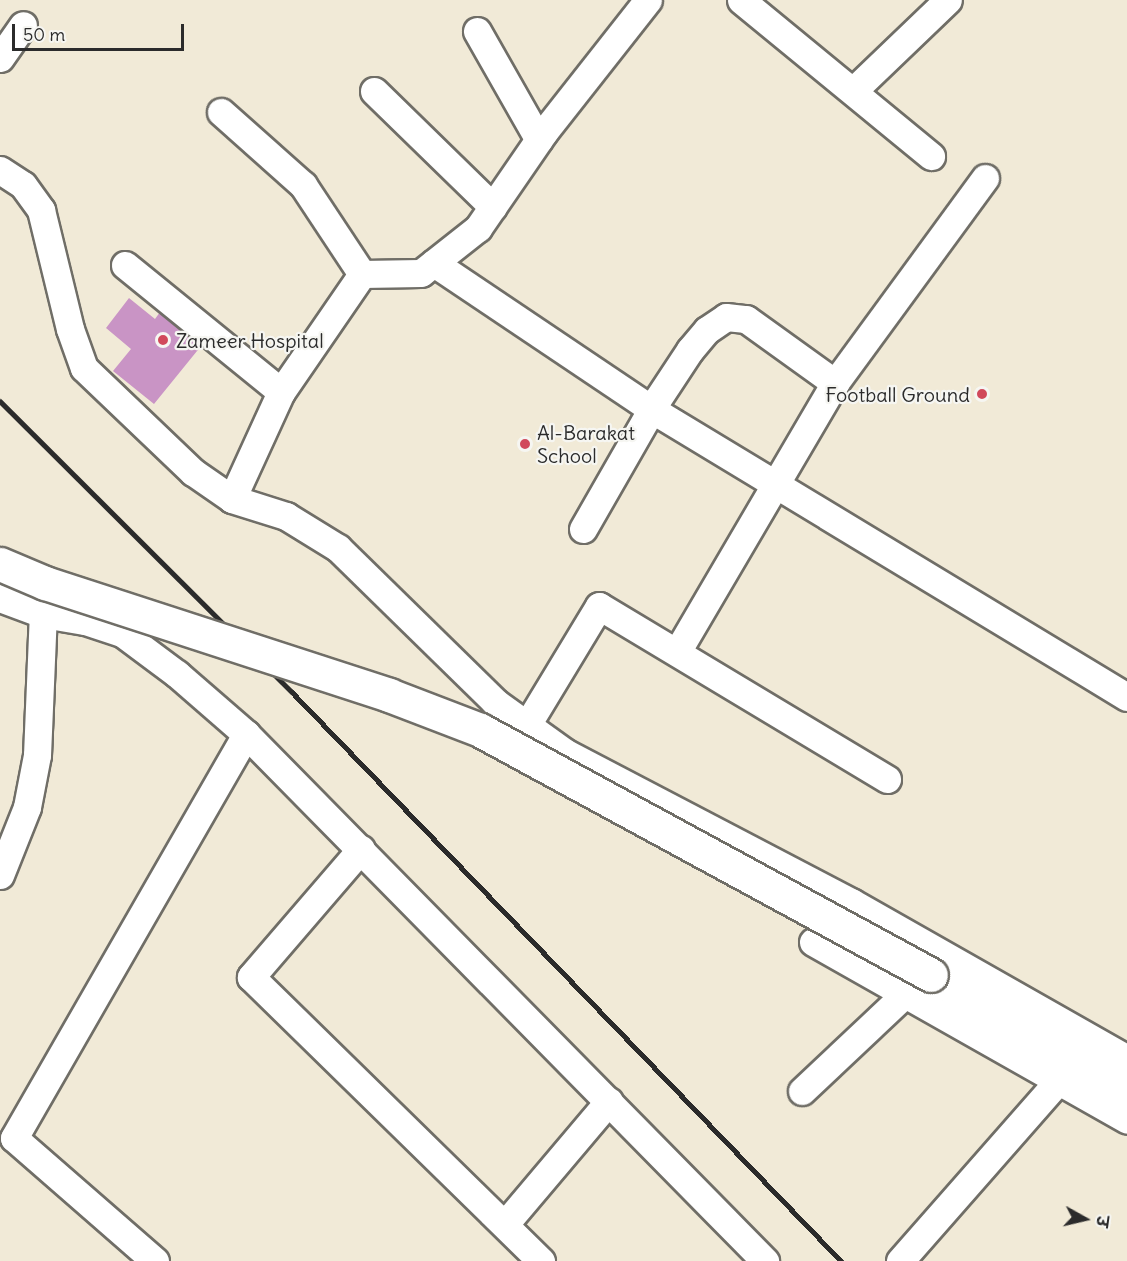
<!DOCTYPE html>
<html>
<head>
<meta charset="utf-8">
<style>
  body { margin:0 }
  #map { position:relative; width:1127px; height:1261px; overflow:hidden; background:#f1ead7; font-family:Delius,"Playpen Sans Deva",sans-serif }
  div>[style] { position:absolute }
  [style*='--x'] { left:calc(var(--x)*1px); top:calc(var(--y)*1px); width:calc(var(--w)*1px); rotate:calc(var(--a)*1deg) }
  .building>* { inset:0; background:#c994c5 }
  .roads { filter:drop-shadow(2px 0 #706e67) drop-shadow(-2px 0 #706e67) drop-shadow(0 2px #706e67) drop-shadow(0 -2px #706e67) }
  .street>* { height:27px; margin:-13.5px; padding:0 13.5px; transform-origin:13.5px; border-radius:13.5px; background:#fff }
  .secondary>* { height:33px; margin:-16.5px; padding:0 16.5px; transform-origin:16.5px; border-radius:16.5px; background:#fff }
  .rail>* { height:4.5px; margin:-2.25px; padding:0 2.25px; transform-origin:2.25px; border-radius:2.25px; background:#2b2b2b }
  .bridges { filter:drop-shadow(2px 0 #706e67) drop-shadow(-2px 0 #706e67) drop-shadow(0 2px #706e67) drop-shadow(0 -2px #706e67) }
  .secondary-bridge>* { height:33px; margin:-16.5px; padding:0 16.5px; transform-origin:16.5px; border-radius:16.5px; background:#fff }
  .dots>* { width:16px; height:16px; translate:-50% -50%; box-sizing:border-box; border:3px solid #f6f6f2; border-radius:50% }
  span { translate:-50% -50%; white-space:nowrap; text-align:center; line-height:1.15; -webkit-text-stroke:4.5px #f6f6f2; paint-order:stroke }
  .poi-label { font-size:20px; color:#2b2b2b }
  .left { translate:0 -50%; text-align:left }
  .right { translate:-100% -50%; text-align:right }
  .north { position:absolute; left:1055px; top:1189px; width:60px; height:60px; -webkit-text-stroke:4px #f6f6f2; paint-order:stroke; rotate:98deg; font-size:16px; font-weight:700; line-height:24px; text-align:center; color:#2b2b2b }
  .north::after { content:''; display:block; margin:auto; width:21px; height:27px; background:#2b2b2b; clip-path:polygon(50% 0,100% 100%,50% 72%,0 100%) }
  .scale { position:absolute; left:12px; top:24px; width:172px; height:27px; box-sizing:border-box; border:3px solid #2b2b2b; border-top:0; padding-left:8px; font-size:18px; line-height:21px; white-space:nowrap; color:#2b2b2b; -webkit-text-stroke:4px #f6f6f2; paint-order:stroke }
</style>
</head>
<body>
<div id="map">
  <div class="building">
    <i style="clip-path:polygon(129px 298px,155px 319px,168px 301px,210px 335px,154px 404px,113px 371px,131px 349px,106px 328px)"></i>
  </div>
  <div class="roads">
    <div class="street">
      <i style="--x:741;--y:0;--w:246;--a:39.4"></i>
      <i style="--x:477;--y:31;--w:125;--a:60.4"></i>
      <i style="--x:0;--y:58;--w:40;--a:-55.1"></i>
      <i style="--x:854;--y:90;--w:130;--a:-43.8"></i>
      <i style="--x:374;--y:91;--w:166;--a:44.3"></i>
      <i style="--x:221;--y:112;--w:110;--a:41.7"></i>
      <i style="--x:303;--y:185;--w:107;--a:56.5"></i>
      <i style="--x:0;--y:170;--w:27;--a:33"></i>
      <i style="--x:23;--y:185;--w:31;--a:54"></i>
      <i style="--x:41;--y:210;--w:122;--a:76.3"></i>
      <i style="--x:70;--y:329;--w:41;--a:70.3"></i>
      <i style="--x:84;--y:368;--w:151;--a:43.7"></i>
      <i style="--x:193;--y:472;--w:47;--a:34.7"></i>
      <i style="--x:232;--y:499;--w:57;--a:17.5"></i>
      <i style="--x:286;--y:516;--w:61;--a:31.6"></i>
      <i style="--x:338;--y:548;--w:220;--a:44.4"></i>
      <i style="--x:495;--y:702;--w:87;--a:35.7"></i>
      <i style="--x:566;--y:753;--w:322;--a:27.6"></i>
      <i style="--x:851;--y:902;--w:318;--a:29.6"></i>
      <i style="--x:434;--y:263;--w:262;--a:33.9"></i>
      <i style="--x:651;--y:409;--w:556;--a:31.18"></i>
      <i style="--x:125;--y:265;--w:201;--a:39.1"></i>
      <i style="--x:232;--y:499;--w:118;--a:-65.4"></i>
      <i style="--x:281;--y:392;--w:143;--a:-55.5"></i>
      <i style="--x:362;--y:274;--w:59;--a:-1"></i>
      <i style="--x:421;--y:273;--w:73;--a:-38.3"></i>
      <i style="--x:478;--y:228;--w:116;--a:-55.5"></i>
      <i style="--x:544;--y:132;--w:168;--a:-51.8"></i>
      <i style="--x:583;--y:529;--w:149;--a:-60.2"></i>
      <i style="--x:657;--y:400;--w:60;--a:-56.6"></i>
      <i style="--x:690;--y:350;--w:26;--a:-50"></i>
      <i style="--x:707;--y:330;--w:23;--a:-34"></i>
      <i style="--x:726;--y:317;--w:20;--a:6"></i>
      <i style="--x:746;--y:319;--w:110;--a:35.7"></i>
      <i style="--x:0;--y:598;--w:46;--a:20.4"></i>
      <i style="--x:43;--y:614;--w:43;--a:9.5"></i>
      <i style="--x:85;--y:621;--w:39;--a:18"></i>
      <i style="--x:122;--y:633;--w:69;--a:36.7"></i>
      <i style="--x:177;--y:674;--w:91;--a:41"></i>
      <i style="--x:246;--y:734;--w:740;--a:45.44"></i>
      <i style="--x:677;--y:652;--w:312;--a:-59.6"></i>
      <i style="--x:835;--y:383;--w:254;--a:-53.8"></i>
      <i style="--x:527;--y:725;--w:139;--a:-58.8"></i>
      <i style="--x:599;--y:606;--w:336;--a:31"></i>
      <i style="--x:361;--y:849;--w:169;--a:130.7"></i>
      <i style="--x:251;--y:977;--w:406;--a:44.4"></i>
      <i style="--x:0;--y:875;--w:73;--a:-68.3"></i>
      <i style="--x:27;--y:807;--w:53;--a:-79.1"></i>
      <i style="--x:37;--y:755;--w:141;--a:-87.6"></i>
      <i style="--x:813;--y:942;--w:361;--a:29.5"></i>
      <i style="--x:802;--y:1091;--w:141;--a:-43.3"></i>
      <i style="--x:505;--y:1224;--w:161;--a:-49.8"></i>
      <i style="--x:155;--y:1261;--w:187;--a:-138.9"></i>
      <i style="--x:14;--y:1138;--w:466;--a:-60.1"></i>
      <i style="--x:900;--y:1261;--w:240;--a:-48.7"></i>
    </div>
    <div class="secondary">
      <i style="--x:931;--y:975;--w:227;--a:30.2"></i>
    </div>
  </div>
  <div class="rail">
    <i style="--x:0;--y:401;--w:412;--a:44.9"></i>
    <i style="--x:292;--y:692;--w:791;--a:46.02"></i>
  </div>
  <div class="bridges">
    <div class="secondary-bridge">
      <i style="--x:0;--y:564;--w:49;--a:22.9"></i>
      <i style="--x:45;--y:583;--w:362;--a:18"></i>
      <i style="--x:389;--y:695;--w:97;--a:21"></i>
      <i style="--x:480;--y:730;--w:513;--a:28.51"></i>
    </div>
  </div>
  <div class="dots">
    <i style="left:163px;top:340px;background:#d1495b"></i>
    <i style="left:982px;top:394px;background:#d1495b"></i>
    <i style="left:525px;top:444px;background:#d1495b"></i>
  </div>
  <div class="poi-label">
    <span class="left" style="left:176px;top:340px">Zameer Hospital</span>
    <span class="right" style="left:970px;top:394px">Football Ground</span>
    <span class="left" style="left:537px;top:444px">Al-Barakat<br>School</span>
  </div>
  <div class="north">उ</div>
  <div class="scale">50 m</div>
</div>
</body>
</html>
